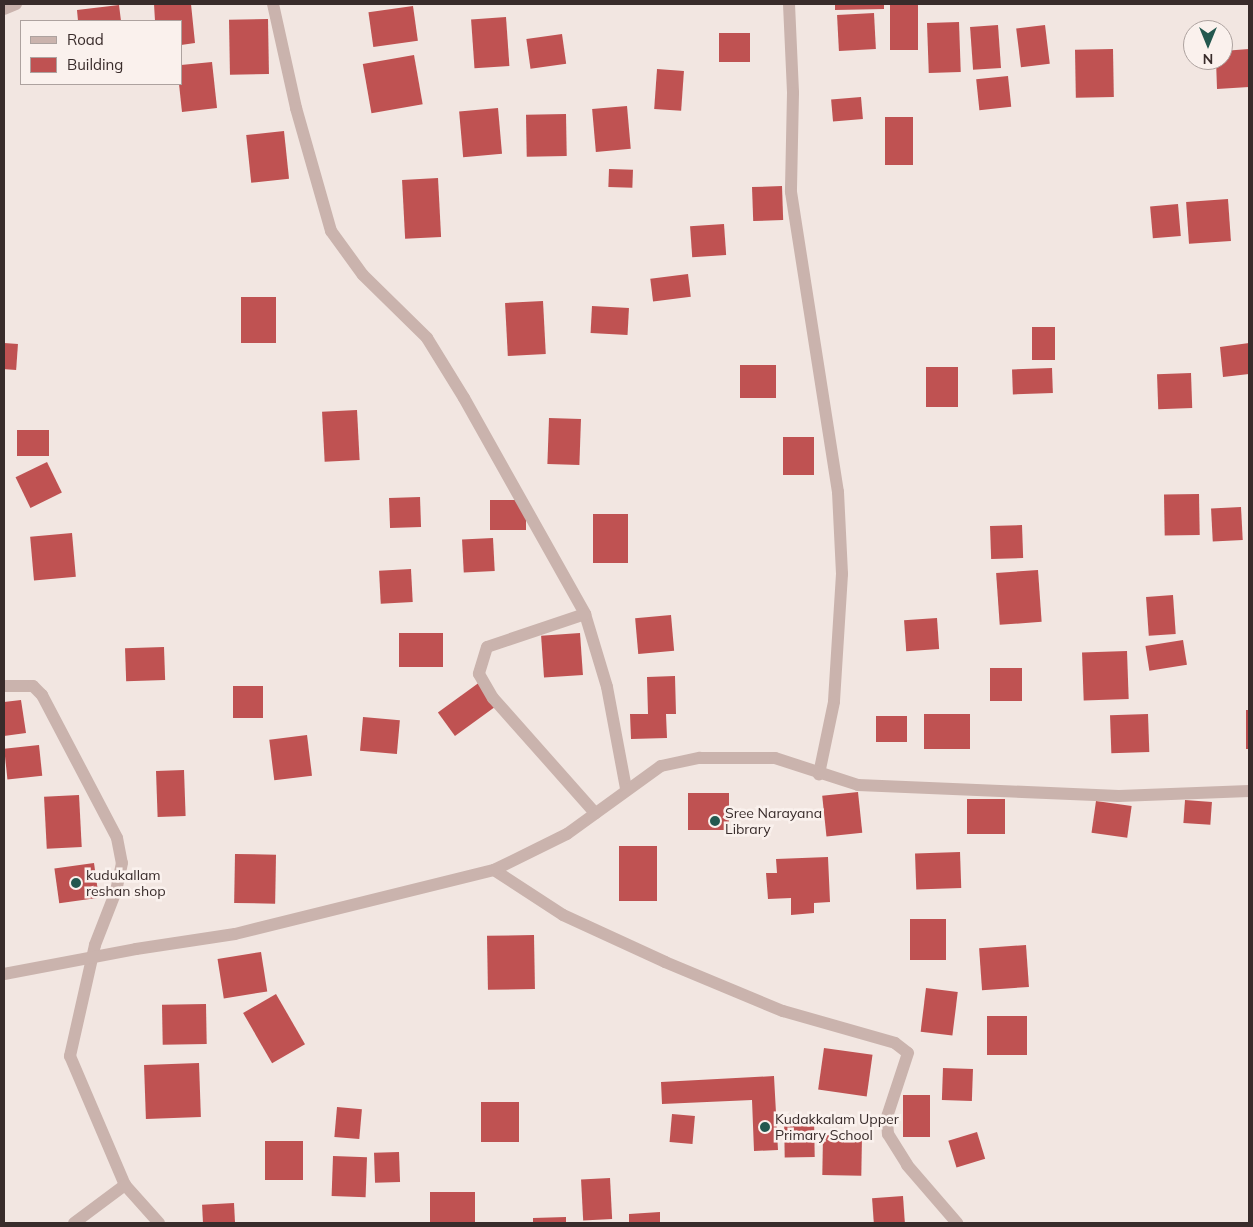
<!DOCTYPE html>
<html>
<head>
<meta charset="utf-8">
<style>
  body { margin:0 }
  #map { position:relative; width:1253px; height:1227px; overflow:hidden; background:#f2e6e1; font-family:Mulish,sans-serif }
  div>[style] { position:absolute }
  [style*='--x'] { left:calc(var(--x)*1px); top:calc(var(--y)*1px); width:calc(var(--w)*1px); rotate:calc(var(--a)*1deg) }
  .building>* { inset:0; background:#bf5252; transform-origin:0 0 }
  .minor>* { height:12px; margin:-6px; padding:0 6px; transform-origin:6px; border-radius:6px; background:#cab3ad }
  .dots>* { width:14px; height:14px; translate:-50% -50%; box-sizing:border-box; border:2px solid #faf1ed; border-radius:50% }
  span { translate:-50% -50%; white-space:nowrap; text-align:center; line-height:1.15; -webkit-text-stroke:5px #faf1ed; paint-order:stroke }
  .poi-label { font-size:14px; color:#392c2b }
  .left { translate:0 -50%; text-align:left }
  .frame { position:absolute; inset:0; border:5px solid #392c2b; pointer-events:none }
  .legend { position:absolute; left:20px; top:20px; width:162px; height:65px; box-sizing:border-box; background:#faf1ed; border:1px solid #ada29f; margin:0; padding:6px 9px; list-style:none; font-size:15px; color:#392c2b }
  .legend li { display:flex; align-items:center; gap:10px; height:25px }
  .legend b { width:25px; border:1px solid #ada29f }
  .north { position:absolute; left:1183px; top:20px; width:50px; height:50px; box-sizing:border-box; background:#faf1ed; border:1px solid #ada29f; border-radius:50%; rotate:180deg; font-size:14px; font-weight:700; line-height:20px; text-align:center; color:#392c2b }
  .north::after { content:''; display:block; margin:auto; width:18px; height:22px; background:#23584f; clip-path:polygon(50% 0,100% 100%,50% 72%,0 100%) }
</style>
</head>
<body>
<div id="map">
  <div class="building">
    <i style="clip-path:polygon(154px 4px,191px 4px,195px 43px,181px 45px,181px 21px,155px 21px)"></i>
    <i style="clip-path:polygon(835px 4px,884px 4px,884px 9px,835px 10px)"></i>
    <i style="left:890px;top:4px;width:28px;height:46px"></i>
    <i style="clip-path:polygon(119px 5px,121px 21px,78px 21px,77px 10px)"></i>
    <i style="left:413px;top:6px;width:35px;height:45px;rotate:82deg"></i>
    <i style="left:874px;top:13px;width:36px;height:37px;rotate:87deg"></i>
    <i style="left:506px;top:17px;width:49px;height:35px;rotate:86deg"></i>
    <i style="left:268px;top:19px;width:55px;height:39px;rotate:89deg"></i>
    <i style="left:959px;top:22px;width:50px;height:32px;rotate:88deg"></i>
    <i style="left:998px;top:25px;width:43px;height:28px;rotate:86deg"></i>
    <i style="left:1045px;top:25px;width:39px;height:29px;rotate:83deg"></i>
    <i style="left:719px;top:33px;width:31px;height:29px"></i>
    <i style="left:562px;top:34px;width:30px;height:36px;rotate:82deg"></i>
    <i style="left:1113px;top:49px;width:48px;height:38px;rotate:89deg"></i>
    <i style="clip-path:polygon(1249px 49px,1249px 87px,1217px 89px,1216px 60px,1223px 60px,1223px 51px)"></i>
    <i style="left:414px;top:55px;width:50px;height:52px;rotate:80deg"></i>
    <i style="clip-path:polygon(212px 62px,217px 108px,182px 112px,179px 84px,181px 65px)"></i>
    <i style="left:657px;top:69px;width:27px;height:40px;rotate:4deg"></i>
    <i style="left:1008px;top:76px;width:31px;height:32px;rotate:84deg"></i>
    <i style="left:861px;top:97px;width:22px;height:30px;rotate:85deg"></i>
    <i style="left:627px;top:106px;width:43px;height:35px;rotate:85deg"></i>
    <i style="left:498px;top:108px;width:46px;height:39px;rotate:85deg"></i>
    <i style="left:566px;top:114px;width:42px;height:40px;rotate:89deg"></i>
    <i style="left:885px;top:117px;width:28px;height:48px"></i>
    <i style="left:284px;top:131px;width:48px;height:38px;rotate:84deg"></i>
    <i style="left:609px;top:169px;width:24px;height:18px;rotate:2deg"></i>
    <i style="left:438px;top:178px;width:59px;height:36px;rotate:87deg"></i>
    <i style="left:782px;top:186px;width:34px;height:30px;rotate:88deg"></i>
    <i style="left:1228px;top:199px;width:42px;height:42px;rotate:86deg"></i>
    <i style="left:1178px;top:204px;width:32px;height:28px;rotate:85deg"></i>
    <i style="left:724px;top:224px;width:31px;height:34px;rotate:86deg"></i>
    <i style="left:688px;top:274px;width:23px;height:38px;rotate:83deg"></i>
    <i style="left:241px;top:297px;width:35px;height:46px"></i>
    <i style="left:543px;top:301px;width:53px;height:38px;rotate:87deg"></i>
    <i style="left:592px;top:306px;width:37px;height:27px;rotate:3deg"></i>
    <i style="left:1032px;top:327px;width:23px;height:33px"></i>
    <i style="left:4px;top:343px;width:14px;height:26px;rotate:4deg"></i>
    <i style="clip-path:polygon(1249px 343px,1249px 374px,1223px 377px,1220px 347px)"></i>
    <i style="left:740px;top:365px;width:36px;height:33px"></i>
    <i style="left:926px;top:367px;width:32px;height:40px"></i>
    <i style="left:1052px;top:368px;width:25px;height:40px;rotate:88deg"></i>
    <i style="left:1191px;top:373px;width:35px;height:34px;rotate:88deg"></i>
    <i style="left:357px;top:410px;width:50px;height:35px;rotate:87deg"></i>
    <i style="left:549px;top:418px;width:32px;height:46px;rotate:2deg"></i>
    <i style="left:49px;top:430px;width:26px;height:32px;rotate:90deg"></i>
    <i style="left:783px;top:437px;width:31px;height:38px"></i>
    <i style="left:47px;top:462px;width:34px;height:35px;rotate:64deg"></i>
    <i style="left:1199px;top:494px;width:41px;height:35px;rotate:89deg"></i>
    <i style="left:420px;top:497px;width:30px;height:31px;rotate:88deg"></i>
    <i style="left:490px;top:500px;width:36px;height:30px"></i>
    <i style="left:1241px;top:507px;width:33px;height:30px;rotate:87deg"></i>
    <i style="left:593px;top:514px;width:35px;height:49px"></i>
    <i style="left:1022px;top:525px;width:33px;height:32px;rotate:88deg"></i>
    <i style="left:72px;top:533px;width:44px;height:42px;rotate:85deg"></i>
    <i style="left:493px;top:538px;width:33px;height:31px;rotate:87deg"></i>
    <i style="left:411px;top:569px;width:33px;height:32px;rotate:87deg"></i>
    <i style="left:1038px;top:570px;width:52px;height:42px;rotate:86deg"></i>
    <i style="left:1173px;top:595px;width:39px;height:27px;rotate:86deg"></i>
    <i style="left:671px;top:615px;width:36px;height:36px;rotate:85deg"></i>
    <i style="left:937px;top:618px;width:31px;height:33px;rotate:86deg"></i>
    <i style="left:399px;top:633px;width:44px;height:34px"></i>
    <i style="left:580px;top:633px;width:42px;height:39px;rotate:86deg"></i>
    <i style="left:1183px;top:640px;width:25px;height:38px;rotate:81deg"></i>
    <i style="left:164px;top:647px;width:33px;height:39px;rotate:88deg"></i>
    <i style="left:1127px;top:651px;width:48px;height:45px;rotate:88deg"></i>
    <i style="left:990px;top:668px;width:32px;height:33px"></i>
    <i style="clip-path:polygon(675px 676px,676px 714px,666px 714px,667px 738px,631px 739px,630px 714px,648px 714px,647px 677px)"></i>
    <i style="left:484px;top:679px;width:29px;height:57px;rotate:54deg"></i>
    <i style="left:263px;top:686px;width:32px;height:30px;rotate:90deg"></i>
    <i style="clip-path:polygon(21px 700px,26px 733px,4px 736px,4px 702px)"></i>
    <i style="left:1246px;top:710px;width:3px;height:39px"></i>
    <i style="left:924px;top:714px;width:46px;height:35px"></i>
    <i style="left:1148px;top:714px;width:38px;height:38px;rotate:88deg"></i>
    <i style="left:876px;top:716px;width:31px;height:26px"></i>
    <i style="left:363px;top:717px;width:37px;height:34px;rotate:5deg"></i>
    <i style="left:307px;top:735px;width:41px;height:38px;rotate:83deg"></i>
    <i style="left:39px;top:745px;width:31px;height:35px;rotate:84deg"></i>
    <i style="left:184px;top:770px;width:46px;height:28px;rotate:88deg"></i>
    <i style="left:858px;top:792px;width:41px;height:36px;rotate:84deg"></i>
    <i style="left:688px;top:793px;width:41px;height:37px"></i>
    <i style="left:79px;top:795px;width:52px;height:35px;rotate:87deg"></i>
    <i style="left:967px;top:799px;width:38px;height:35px"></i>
    <i style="left:1185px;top:800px;width:27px;height:23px;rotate:4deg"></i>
    <i style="left:1096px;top:801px;width:36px;height:32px;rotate:8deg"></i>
    <i style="left:619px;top:846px;width:38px;height:55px"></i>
    <i style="left:960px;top:852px;width:36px;height:45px;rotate:88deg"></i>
    <i style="left:235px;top:854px;width:41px;height:49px;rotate:1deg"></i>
    <i style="clip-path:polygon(828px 857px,830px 902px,814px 903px,814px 913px,791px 915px,791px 898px,768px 899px,766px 873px,777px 873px,776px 859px)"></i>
    <i style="left:94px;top:863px;width:35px;height:40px;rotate:82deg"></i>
    <i style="left:910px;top:919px;width:36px;height:41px"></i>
    <i style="left:534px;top:935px;width:54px;height:47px;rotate:89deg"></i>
    <i style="left:1026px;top:945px;width:42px;height:47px;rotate:86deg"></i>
    <i style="left:261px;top:952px;width:40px;height:44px;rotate:81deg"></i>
    <i style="left:926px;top:988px;width:32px;height:44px;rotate:7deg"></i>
    <i style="left:276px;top:994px;width:58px;height:38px;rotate:60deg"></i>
    <i style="left:206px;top:1004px;width:40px;height:44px;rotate:89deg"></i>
    <i style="left:987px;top:1016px;width:40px;height:39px"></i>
    <i style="left:824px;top:1048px;width:49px;height:42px;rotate:8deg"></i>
    <i style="left:199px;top:1063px;width:54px;height:55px;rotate:88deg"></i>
    <i style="left:943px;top:1068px;width:30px;height:32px;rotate:2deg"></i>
    <i style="clip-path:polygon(774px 1076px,778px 1150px,754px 1151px,752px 1100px,662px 1104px,661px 1082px)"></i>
    <i style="left:903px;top:1095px;width:27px;height:42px"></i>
    <i style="left:481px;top:1102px;width:38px;height:40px"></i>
    <i style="left:337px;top:1107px;width:25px;height:30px;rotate:5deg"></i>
    <i style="left:672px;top:1114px;width:23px;height:28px;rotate:5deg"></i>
    <i style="left:814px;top:1116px;width:41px;height:30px;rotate:89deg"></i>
    <i style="left:977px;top:1132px;width:28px;height:30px;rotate:73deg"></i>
    <i style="left:823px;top:1135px;width:39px;height:40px;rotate:1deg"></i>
    <i style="left:265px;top:1141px;width:38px;height:39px"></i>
    <i style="left:399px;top:1152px;width:30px;height:25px;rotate:88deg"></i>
    <i style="left:333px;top:1156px;width:34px;height:40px;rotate:2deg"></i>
    <i style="left:610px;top:1178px;width:41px;height:29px;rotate:87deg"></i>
    <i style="left:430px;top:1192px;width:45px;height:31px"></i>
    <i style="left:903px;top:1196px;width:27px;height:31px;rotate:86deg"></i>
    <i style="left:234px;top:1203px;width:20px;height:32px;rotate:87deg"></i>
    <i style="clip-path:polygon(660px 1212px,660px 1223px,629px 1223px,629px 1214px)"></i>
    <i style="clip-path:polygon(566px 1217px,566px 1223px,533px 1223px,533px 1218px)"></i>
  </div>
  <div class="minor">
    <i style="--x:273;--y:4;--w:107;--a:77.5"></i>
    <i style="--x:296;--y:108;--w:128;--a:74.1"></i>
    <i style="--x:331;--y:231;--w:54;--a:54"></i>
    <i style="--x:363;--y:275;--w:90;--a:44.5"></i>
    <i style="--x:427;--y:338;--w:70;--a:58.3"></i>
    <i style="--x:464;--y:398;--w:248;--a:60.7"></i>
    <i style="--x:585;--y:614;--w:76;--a:73.2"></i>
    <i style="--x:607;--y:687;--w:104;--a:79.4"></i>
    <i style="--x:789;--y:4;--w:89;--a:87.4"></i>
    <i style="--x:793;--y:93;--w:99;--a:91.2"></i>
    <i style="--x:791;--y:192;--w:304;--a:81.1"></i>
    <i style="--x:838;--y:492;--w:82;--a:87.2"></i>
    <i style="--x:842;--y:574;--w:128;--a:93.6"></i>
    <i style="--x:834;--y:702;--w:74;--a:101.8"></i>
    <i style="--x:4;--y:9;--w:13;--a:-23"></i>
    <i style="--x:585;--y:614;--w:103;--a:161.4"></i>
    <i style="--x:487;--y:647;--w:28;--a:107"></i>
    <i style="--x:479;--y:674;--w:28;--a:60"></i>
    <i style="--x:493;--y:698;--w:154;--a:48.4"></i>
    <i style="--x:4;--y:686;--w:29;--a:0"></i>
    <i style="--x:33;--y:686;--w:13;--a:45"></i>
    <i style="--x:42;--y:695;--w:161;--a:62.3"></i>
    <i style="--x:117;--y:838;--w:25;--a:79"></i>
    <i style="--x:122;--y:863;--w:29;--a:102"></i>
    <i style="--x:116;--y:891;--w:58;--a:111.3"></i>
    <i style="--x:95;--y:945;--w:114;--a:102.7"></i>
    <i style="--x:70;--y:1056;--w:140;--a:66.9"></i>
    <i style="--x:494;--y:870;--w:82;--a:33.1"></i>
    <i style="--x:563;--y:915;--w:112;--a:24.7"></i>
    <i style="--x:665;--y:962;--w:128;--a:22.6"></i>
    <i style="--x:783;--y:1011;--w:116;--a:15.9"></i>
    <i style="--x:895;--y:1043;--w:16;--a:38"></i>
    <i style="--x:908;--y:1053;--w:67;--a:108.2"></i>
    <i style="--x:887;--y:1117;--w:17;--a:87"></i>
    <i style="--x:888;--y:1134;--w:36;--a:58"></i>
    <i style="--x:907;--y:1165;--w:77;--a:49.2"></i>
    <i style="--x:4;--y:974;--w:134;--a:-10.7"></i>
    <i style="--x:136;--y:949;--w:100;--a:-8.6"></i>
    <i style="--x:235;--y:934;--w:267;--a:-13.9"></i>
    <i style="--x:494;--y:870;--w:81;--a:-26.3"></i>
    <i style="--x:567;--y:834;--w:116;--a:-35.9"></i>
    <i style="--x:661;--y:766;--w:40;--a:-12"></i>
    <i style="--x:700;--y:758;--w:75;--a:0"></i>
    <i style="--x:775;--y:758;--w:87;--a:18"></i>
    <i style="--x:858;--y:785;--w:261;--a:2.4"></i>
    <i style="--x:1119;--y:796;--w:130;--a:-2.2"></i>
    <i style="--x:74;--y:1223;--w:64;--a:-36.7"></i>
    <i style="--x:125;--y:1185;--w:51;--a:48.2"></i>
  </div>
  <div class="dots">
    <i style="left:715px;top:821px;background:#23584f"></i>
    <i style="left:76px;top:883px;background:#23584f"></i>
    <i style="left:765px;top:1127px;background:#23584f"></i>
  </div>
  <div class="poi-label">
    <span class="left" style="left:725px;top:821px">Sree Narayana<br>Library</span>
    <span class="left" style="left:86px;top:883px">kudukallam<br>reshan shop</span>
    <span class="left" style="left:775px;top:1127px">Kudakkalam Upper<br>Primary School</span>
  </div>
  <div class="frame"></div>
  <ul class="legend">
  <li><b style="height:6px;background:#cab3ad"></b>Road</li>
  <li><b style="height:14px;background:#bf5252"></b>Building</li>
  </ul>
  <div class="north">N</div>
</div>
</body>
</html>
